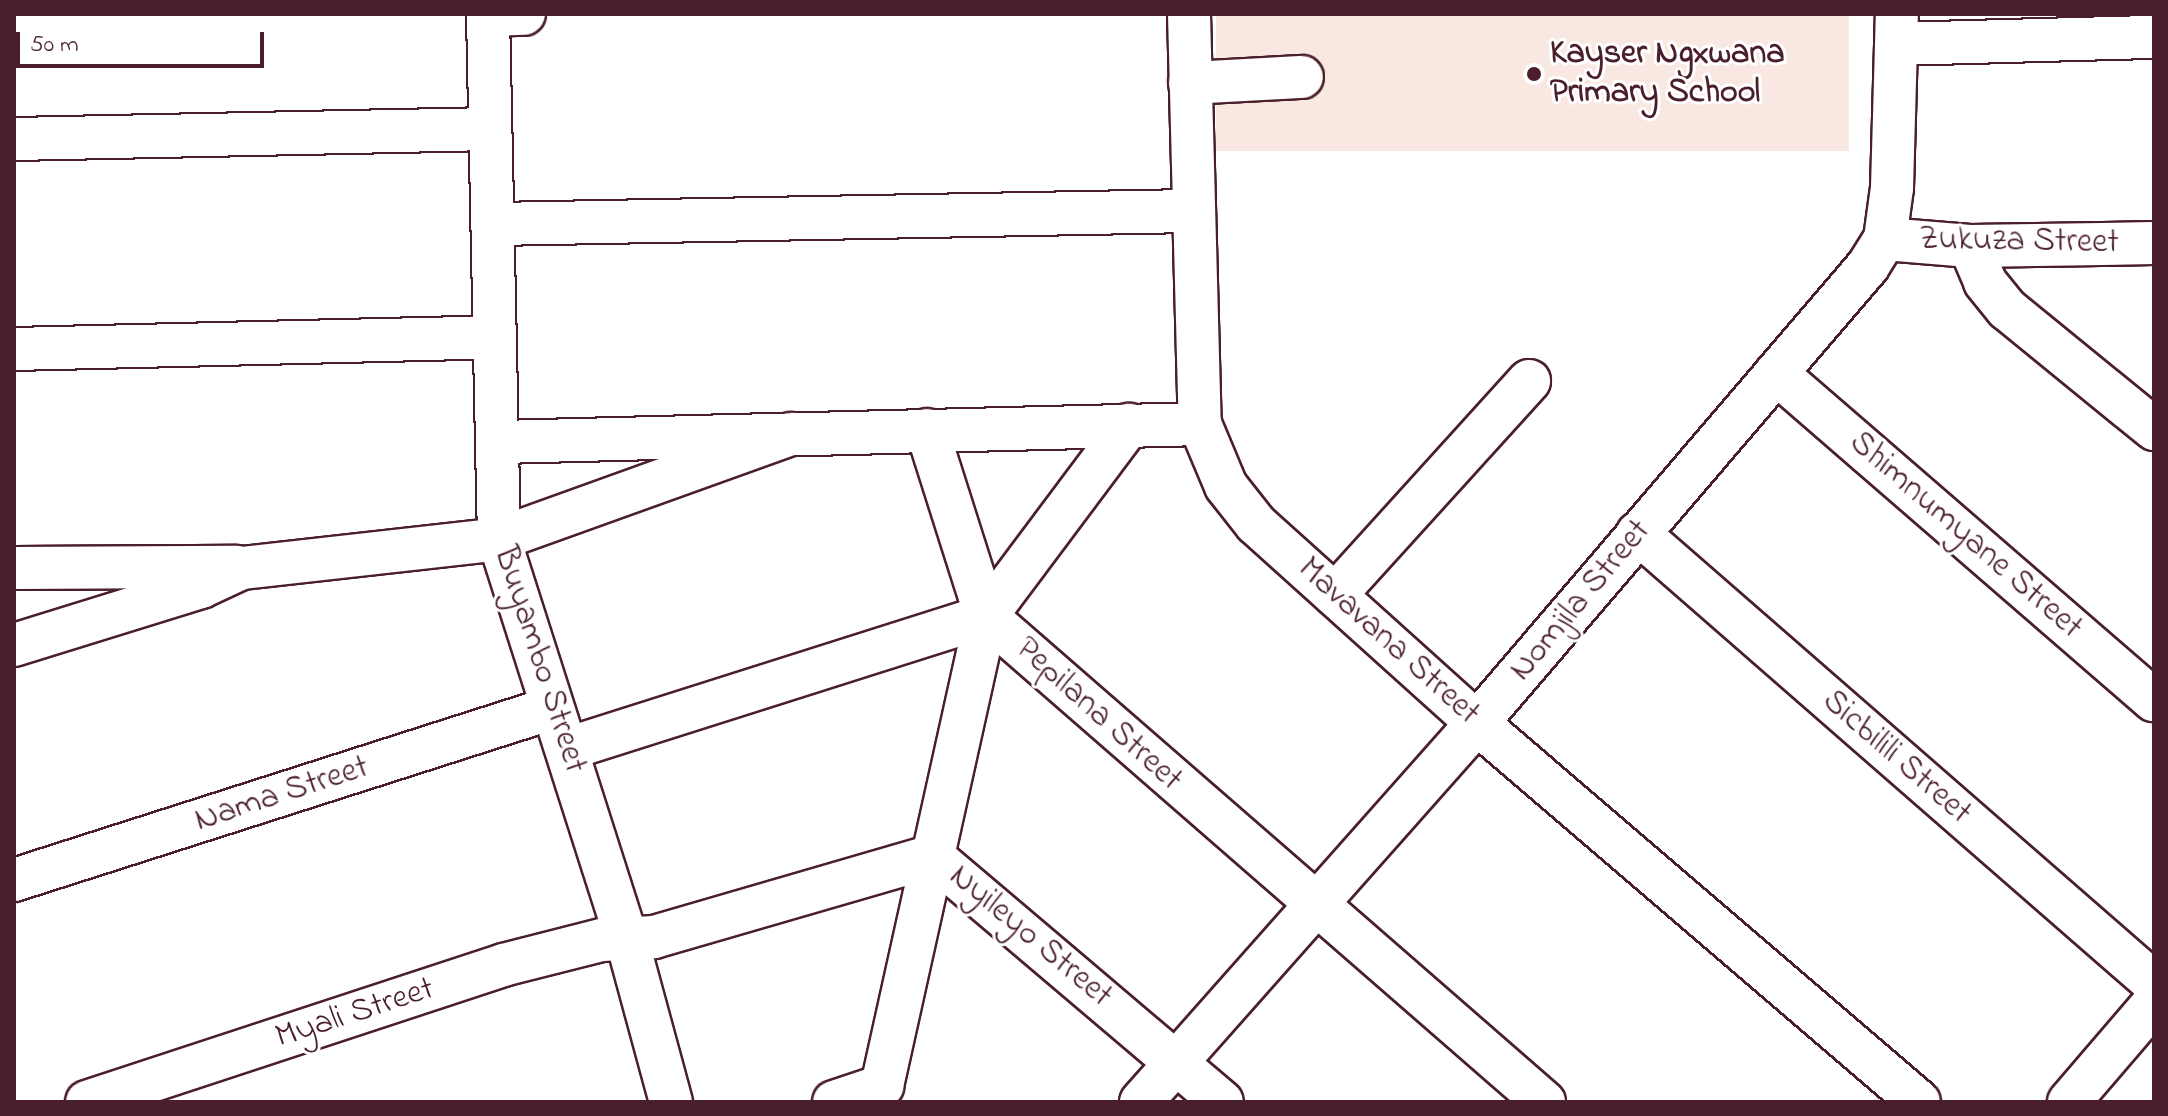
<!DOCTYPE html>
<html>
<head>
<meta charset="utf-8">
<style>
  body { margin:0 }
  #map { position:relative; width:2168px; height:1116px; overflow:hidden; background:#fff; font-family:"Indie Flower",sans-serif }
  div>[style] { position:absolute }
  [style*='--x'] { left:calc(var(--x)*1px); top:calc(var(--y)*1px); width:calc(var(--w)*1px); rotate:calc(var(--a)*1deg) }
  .built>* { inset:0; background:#f8e8e1; transform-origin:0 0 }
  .roads { filter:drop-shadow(2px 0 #4a1f2b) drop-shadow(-2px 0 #4a1f2b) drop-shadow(0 2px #4a1f2b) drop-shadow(0 -2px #4a1f2b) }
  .minor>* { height:42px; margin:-21px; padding:0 21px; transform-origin:21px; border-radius:21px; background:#fff }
  .dots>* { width:22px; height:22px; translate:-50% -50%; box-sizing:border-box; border:4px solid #fff; border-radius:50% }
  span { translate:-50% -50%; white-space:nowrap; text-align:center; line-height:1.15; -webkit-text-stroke:6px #fff; paint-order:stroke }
  .poi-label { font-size:34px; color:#4a1f2b; font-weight:700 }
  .left { translate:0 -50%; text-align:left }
  .street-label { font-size:34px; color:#4a1f2b }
  .frame { position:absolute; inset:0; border:16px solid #4a1f2b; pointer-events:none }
  .scale { position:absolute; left:16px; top:32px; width:248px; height:36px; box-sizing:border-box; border:4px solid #4a1f2b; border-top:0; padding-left:10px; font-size:24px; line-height:28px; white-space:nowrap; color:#4a1f2b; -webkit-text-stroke:6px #fff; paint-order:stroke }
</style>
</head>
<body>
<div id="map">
  <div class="built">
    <i style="left:1216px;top:14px;width:633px;height:137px"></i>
  </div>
  <div class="roads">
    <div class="minor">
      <i style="--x:488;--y:14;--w:525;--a:88.8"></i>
      <i style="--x:499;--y:539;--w:421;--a:72.3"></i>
      <i style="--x:627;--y:940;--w:168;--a:74.8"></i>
      <i style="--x:1189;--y:14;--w:410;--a:88.5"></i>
      <i style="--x:1200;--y:424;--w:67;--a:67.2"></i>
      <i style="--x:1226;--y:486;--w:48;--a:51.7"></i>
      <i style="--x:1256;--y:524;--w:297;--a:42"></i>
      <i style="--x:1477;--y:723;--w:582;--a:40.61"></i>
      <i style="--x:488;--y:15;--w:36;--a:-2"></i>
      <i style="--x:1898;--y:44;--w:256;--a:-1.6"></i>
      <i style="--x:1190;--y:83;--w:112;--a:-3.1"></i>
      <i style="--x:14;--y:139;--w:473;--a:-1.2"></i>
      <i style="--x:495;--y:224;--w:698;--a:-1.07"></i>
      <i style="--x:1885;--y:239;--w:85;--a:4.7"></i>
      <i style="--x:1970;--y:246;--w:184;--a:-0.9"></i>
      <i style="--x:1970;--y:246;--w:39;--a:67"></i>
      <i style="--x:1985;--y:282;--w:35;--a:51"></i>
      <i style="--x:2007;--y:309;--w:190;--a:39.2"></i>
      <i style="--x:14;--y:349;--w:476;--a:-1.4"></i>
      <i style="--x:1776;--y:373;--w:500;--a:40.9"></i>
      <i style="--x:927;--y:430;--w:195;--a:72.4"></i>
      <i style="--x:500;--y:442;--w:700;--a:-1.47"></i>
      <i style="--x:1638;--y:533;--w:685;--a:41.09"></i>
      <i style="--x:14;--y:568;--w:223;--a:-0.3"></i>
      <i style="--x:1335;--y:595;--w:289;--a:-47.8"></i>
      <i style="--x:14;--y:645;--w:196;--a:-17.2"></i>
      <i style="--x:201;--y:587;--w:45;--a:-24.9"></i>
      <i style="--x:242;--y:568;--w:259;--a:-6.4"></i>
      <i style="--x:499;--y:539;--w:310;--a:-19.8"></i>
      <i style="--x:567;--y:749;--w:440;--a:-17.6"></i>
      <i style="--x:986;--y:616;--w:740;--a:41.05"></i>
      <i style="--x:14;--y:880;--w:562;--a:-17.73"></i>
      <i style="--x:882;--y:1086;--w:481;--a:-77.5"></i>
      <i style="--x:986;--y:616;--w:239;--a:-53.2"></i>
      <i style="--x:87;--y:1102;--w:438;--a:-18.2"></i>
      <i style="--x:503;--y:965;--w:102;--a:-14.2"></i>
      <i style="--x:602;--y:940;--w:52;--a:-3.3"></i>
      <i style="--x:654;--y:937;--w:290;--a:-16.2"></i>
      <i style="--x:932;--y:856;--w:380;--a:40.3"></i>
      <i style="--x:834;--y:1102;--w:51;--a:-18.4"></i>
      <i style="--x:1141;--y:1102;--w:506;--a:-48.44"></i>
      <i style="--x:1477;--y:723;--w:601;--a:-49.45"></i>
      <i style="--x:1868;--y:266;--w:32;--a:-58"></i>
      <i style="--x:1885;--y:239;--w:51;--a:-82.2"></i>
      <i style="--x:1892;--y:188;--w:174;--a:-88.4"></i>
      <i style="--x:2069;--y:1102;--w:130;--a:-49.4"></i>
    </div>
  </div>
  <div class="dots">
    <i style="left:1534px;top:74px;background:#4a1f2b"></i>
  </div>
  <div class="poi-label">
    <span class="left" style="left:1550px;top:74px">Kayser Ngxwana<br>Primary School</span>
  </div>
  <div class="street-label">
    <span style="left:2019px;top:242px;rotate:1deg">Zukuza Street</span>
    <span style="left:1965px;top:536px;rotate:41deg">Shimnumyane Street</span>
    <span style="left:1581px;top:601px;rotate:-50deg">Nomjila Street</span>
    <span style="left:1388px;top:642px;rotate:42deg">Mavavana Street</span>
    <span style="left:539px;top:660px;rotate:72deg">Buyambo Street</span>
    <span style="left:1098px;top:715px;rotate:42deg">Pepilana Street</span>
    <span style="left:1896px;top:758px;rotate:41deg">Sicbilili Street</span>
    <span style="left:282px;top:795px;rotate:-18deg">Nama Street</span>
    <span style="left:1030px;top:937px;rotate:40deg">Nyileyo Street</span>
    <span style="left:355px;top:1014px;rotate:-18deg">Myali Street</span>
  </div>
  <div class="frame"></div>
  <div class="scale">50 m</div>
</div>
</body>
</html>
